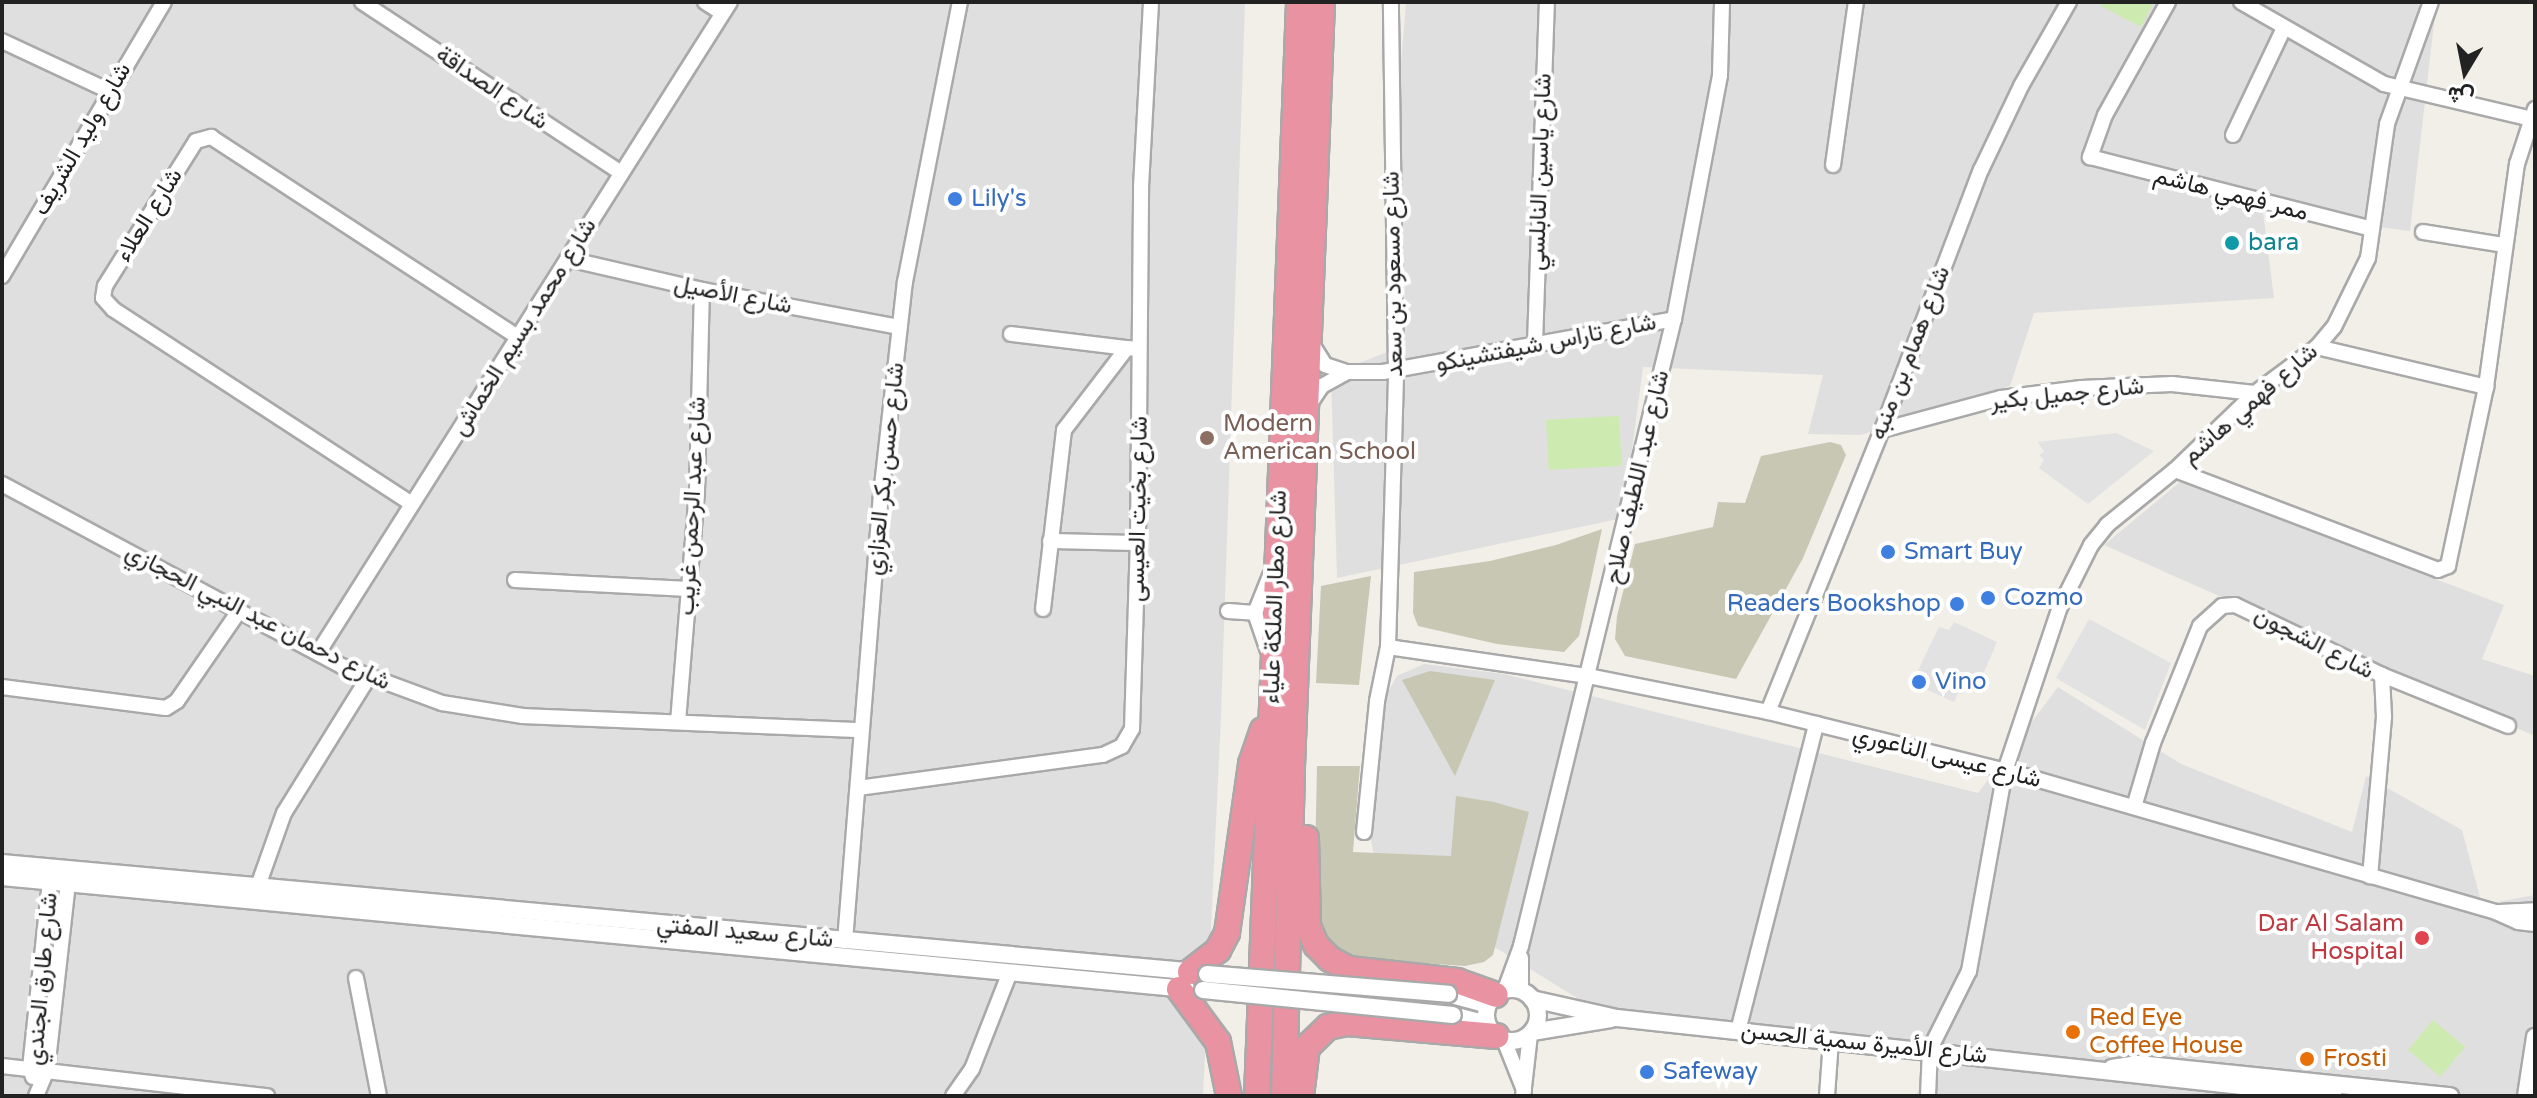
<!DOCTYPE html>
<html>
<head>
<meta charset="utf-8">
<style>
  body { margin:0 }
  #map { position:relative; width:2537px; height:1098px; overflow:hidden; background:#f2efe9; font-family:"Varela Round",Vazirmatn,sans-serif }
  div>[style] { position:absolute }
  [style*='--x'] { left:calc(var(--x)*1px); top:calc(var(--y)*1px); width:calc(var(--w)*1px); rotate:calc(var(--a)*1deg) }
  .residential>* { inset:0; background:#e0dfdf }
  .construction>* { inset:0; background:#c7c7b4 }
  .grass>* { inset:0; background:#cdebb0; transform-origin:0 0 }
  .parking>* { inset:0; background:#e2e2e2 }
  .roads { filter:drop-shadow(2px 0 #a9a9a9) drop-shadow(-2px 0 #a9a9a9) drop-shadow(0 2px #a9a9a9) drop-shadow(0 -2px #a9a9a9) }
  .minor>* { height:14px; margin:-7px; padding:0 7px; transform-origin:7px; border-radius:7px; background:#fff }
  .tertiary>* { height:16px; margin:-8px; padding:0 8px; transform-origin:8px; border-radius:8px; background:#fff }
  .tertiary>.ring { margin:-8px; padding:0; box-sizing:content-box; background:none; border:16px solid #fff; border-radius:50% }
  .motorway>* { height:24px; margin:-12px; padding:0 12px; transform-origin:12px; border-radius:12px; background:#e892a2 }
  .bridges { filter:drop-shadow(2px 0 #a9a9a9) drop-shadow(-2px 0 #a9a9a9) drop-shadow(0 2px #a9a9a9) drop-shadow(0 -2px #a9a9a9) }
  .tertiary-bridge>* { height:16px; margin:-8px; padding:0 8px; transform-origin:8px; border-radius:8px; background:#fff }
  .dots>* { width:22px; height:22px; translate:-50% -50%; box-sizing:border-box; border:4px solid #fff; border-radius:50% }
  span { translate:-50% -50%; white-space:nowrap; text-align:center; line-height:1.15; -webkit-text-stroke:8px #fff; paint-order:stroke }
  .street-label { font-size:24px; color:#222 }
  .shop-label { font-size:24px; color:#366cbe }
  .left { translate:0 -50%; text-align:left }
  .right { translate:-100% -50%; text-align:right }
  .culture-label { font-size:24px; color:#0d838f }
  .education-label { font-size:24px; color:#785e54 }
  .health-label { font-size:24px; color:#be3a42 }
  .food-label { font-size:24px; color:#c56008 }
  .frame { position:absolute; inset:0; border:4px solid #222; pointer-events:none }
  .north { position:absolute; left:2425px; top:32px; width:80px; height:80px; -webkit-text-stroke:6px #fff; paint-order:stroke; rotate:190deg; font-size:22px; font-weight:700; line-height:32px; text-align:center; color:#222 }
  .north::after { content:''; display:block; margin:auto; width:28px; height:36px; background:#222; clip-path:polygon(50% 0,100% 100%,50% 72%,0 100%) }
</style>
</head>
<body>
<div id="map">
  <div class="residential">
    <i style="clip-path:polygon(2px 2px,1245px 2px,1221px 717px,1203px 1096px,2px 1096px)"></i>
    <i style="clip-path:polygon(1406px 2px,2414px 2px,2435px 15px,2410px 231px,2263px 212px,2274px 298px,2034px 313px,2010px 386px,1861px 435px,1808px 434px,1823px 375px,1643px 367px,1623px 518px,1337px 578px,1331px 374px,1390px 351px,1399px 90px)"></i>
    <i style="clip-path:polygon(2180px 482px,2504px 605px,2482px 659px,2535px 676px,2535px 736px,2104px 545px)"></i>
    <i style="clip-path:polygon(1424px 664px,1504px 674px,1978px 793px,2058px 687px,2181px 764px,2352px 832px,2366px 776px,2462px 830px,2482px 905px,2535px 895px,2535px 1096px,1915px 1096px,1945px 1043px,1603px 1014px,1378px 875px,1366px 815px,1383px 700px,1397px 676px)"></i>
  </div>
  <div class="construction">
    <i style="clip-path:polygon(1830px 442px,1841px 445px,1846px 455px,1803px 558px,1736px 679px,1625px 656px,1615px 639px,1617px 616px,1635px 544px,1713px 527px,1718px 502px,1745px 503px,1761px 456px)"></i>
    <i style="clip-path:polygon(1602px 529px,1579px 636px,1564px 652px,1497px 644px,1418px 626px,1413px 613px,1414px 572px,1490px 561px,1556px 545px)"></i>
    <i style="clip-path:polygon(1371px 576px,1359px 685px,1316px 683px,1321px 586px)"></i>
    <i style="clip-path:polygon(1430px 671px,1495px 680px,1455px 776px,1402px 680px)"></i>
    <i style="clip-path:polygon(1317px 766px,1360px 766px,1353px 852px,1451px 856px,1456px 796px,1494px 802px,1529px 812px,1493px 955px,1484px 962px,1465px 966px,1378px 960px,1353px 957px,1331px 942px,1322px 933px,1314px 912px)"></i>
  </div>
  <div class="grass">
    <i style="clip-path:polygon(2103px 2px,2154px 2px,2141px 27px,2101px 6px)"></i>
    <i style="left:1619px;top:416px;width:50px;height:73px;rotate:87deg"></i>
    <i style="left:2433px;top:1020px;width:42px;height:39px;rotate:40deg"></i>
  </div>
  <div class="parking">
    <i style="clip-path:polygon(2116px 433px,2154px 451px,2088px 504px,2039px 468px,2044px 460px,2039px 455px,2044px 452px,2038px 442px)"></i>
    <i style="clip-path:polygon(2089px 619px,2171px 663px,2145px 730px,2056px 678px)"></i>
    <i style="clip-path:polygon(1954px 622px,1997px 642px,1975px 693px,1965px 689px,1962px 694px,1958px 693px,1954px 702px,1912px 683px,1939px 627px,1949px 630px)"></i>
  </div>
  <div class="roads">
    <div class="minor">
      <i style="--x:362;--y:2;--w:310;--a:33.4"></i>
      <i style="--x:705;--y:2;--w:20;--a:33"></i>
      <i style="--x:2168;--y:2;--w:129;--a:119.1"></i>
      <i style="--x:2105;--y:115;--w:45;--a:109.7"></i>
      <i style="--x:2090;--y:157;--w:291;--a:14.3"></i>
      <i style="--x:2241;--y:2;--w:165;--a:29.8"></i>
      <i style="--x:2384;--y:84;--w:152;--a:13.3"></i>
      <i style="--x:2;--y:41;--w:118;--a:25"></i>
      <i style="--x:2233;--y:135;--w:119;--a:-64.5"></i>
      <i style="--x:1833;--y:165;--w:165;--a:-82"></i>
      <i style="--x:2423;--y:232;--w:82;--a:9.1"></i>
      <i style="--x:568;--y:259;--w:138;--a:13"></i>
      <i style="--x:702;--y:290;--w:201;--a:10.6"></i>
      <i style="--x:2;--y:276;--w:318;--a:-59.4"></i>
      <i style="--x:1011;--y:334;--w:117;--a:6.9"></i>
      <i style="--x:1310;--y:341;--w:28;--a:58"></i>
      <i style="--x:1325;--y:365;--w:23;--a:18"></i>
      <i style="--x:1347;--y:372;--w:36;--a:0"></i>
      <i style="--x:1383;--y:372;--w:296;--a:-10.3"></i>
      <i style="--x:1535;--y:343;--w:341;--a:-88"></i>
      <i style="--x:2317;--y:347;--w:174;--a:13.3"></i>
      <i style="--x:1309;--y:405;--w:23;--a:-56"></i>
      <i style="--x:1322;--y:386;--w:29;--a:-29"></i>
      <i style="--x:1882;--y:430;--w:123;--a:-15.1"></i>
      <i style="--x:2001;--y:398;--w:81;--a:-7.1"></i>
      <i style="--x:2081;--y:388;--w:91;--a:-2.5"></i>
      <i style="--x:2172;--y:384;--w:83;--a:6.2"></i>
      <i style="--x:2175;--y:470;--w:281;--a:20.8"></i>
      <i style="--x:2438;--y:570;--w:11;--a:-22"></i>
      <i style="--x:2448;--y:566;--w:183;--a:-78"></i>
      <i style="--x:2486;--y:387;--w:225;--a:-82.1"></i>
      <i style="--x:2517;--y:164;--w:58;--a:-71.9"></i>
      <i style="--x:2;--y:484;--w:386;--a:28.2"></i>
      <i style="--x:342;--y:666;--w:107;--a:20.3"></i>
      <i style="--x:442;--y:703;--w:82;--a:9.1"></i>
      <i style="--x:523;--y:716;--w:338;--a:2.4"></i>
      <i style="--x:412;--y:504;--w:357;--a:-146.9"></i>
      <i style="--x:113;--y:309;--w:15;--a:-132"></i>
      <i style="--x:103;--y:298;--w:12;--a:-81"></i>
      <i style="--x:105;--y:286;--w:171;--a:-57.9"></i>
      <i style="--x:196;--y:141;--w:16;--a:-15"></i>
      <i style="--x:211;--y:137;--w:364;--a:33.1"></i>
      <i style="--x:1050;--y:541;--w:88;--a:1.3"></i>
      <i style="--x:515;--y:580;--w:174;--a:3"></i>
      <i style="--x:1043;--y:609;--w:180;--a:-83.3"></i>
      <i style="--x:1064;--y:430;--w:103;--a:-52.5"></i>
      <i style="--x:1127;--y:348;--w:12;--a:5"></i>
      <i style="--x:1228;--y:611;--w:27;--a:4"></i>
      <i style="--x:1255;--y:613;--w:39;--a:71"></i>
      <i style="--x:1255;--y:613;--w:40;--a:-68"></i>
      <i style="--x:1388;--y:647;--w:202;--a:8.3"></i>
      <i style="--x:1588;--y:676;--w:184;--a:11.3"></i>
      <i style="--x:1768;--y:712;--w:254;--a:13.9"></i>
      <i style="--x:2015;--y:773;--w:501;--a:16.12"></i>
      <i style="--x:2496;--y:912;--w:24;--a:24"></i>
      <i style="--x:2518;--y:922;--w:17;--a:7"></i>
      <i style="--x:318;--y:653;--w:770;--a:-57.67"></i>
      <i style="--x:2382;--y:675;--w:136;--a:22"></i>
      <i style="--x:2;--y:687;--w:165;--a:7.3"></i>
      <i style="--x:166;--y:708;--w:13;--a:-32"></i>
      <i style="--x:177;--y:701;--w:109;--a:-55.4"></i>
      <i style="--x:1768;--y:712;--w:304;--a:-68"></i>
      <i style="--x:1882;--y:430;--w:278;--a:-69.2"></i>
      <i style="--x:1981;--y:170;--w:93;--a:-64.5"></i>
      <i style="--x:2021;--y:86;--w:97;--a:-60.3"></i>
      <i style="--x:678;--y:722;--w:232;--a:-85.3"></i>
      <i style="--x:697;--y:491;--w:201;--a:-88.6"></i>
      <i style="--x:858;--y:788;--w:247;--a:-7.7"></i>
      <i style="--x:1103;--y:755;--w:21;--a:-25"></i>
      <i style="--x:1122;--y:746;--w:20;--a:-60"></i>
      <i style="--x:1132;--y:729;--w:186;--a:-88.2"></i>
      <i style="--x:1138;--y:543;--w:356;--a:-89.5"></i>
      <i style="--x:1141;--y:187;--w:185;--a:-86.9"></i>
      <i style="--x:2134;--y:807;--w:67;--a:-73.5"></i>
      <i style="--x:2153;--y:743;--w:126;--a:-68.1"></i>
      <i style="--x:2200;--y:626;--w:30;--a:-42"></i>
      <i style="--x:2222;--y:606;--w:13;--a:-4"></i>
      <i style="--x:2235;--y:605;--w:163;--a:25.5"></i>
      <i style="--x:2382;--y:675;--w:42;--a:87.3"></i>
      <i style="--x:2384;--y:717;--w:160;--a:95"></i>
      <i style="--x:1364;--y:832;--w:132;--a:-84.3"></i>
      <i style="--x:1377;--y:701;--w:55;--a:-78.5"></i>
      <i style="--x:1388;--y:647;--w:277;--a:-88.3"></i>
      <i style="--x:1396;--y:370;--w:368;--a:-90.8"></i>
      <i style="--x:258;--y:886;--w:77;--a:-70.4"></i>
      <i style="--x:284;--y:813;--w:159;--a:-58.1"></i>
      <i style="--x:2500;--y:912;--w:35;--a:-3"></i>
      <i style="--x:845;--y:941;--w:457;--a:-85.4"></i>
      <i style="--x:882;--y:486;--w:205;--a:-83.6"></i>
      <i style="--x:905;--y:282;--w:285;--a:-78.9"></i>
      <i style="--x:1521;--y:958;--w:33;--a:90"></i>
      <i style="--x:356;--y:978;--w:120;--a:79"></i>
      <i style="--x:1505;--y:990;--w:47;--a:-70"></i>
      <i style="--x:1521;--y:946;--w:645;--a:-76.29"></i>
      <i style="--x:1674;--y:319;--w:248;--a:-79.3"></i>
      <i style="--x:1720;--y:75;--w:73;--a:-88.4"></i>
      <i style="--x:1738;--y:1031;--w:317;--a:-75.7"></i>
      <i style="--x:1504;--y:1040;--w:54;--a:68.2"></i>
      <i style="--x:2;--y:1066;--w:267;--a:6.5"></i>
      <i style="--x:33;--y:1077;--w:9;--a:-108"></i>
      <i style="--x:30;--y:1068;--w:198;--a:-83.9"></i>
      <i style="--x:36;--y:1096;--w:28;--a:-67"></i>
      <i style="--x:47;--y:1070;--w:197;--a:-83.6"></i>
      <i style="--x:953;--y:1096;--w:33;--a:-55"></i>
      <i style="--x:972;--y:1069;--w:104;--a:-68.6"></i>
      <i style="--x:1523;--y:1096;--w:61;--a:-83.5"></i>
      <i style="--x:1827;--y:1096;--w:56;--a:-85.9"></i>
      <i style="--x:1928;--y:1096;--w:47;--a:-87.6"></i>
      <i style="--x:1930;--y:1049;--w:87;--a:-63.4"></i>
      <i style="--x:1969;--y:971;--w:203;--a:-79.8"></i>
      <i style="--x:2005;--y:771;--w:173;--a:-71.5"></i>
      <i style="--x:2060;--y:607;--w:69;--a:-63.4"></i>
      <i style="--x:2091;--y:545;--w:26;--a:-51"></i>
      <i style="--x:2107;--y:525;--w:87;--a:-39"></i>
      <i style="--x:2175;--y:470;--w:111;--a:-43.9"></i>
      <i style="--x:2255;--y:393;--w:77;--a:-36.6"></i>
      <i style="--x:2317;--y:347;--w:26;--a:-50"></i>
      <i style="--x:2334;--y:327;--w:77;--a:-63.8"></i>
      <i style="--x:2368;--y:258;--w:135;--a:-81.9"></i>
      <i style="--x:2387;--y:124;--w:130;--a:-70.2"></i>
    </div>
    <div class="tertiary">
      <i style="--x:2;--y:863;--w:1200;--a:5.21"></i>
      <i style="--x:2;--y:877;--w:1190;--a:5.4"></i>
      <i class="ring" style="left:1486px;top:989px;width:36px;height:36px"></i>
      <i style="--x:1448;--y:994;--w:41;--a:15.4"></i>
      <i style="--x:1532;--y:999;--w:87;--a:12.6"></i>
      <i style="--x:1617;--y:1018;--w:721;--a:6.21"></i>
      <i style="--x:1453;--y:1015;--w:35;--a:15"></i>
      <i style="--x:1532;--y:1032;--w:80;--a:-9.3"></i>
      <i style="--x:2112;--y:1068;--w:26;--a:-9"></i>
      <i style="--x:2138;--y:1064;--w:314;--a:5.9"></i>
      <i style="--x:2526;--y:1096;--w:60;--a:-81.3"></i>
    </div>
    <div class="motorway">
      <i style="--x:1306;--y:838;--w:88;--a:88.7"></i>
      <i style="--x:1308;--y:926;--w:21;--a:67"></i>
      <i style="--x:1316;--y:945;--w:20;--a:45"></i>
      <i style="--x:1330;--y:959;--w:21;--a:28"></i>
      <i style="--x:1349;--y:969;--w:109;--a:6.3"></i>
      <i style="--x:1457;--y:981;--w:41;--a:19.7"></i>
      <i style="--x:1190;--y:972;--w:36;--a:-38"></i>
      <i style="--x:1218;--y:950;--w:19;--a:-62"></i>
      <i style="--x:1227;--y:933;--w:171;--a:-81.9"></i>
      <i style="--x:1251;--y:764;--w:36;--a:-71"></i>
      <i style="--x:1179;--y:989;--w:66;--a:53.7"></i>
      <i style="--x:1218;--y:1042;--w:55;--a:78.5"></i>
      <i style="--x:1257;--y:1096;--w:1095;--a:-87.8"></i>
      <i style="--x:1284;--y:1096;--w:330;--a:-88.6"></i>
      <i style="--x:1292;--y:766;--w:765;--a:-87.75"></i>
      <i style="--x:1301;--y:1096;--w:49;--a:-83"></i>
      <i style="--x:1307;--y:1047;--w:29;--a:-44"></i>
      <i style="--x:1328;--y:1027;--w:19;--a:-12"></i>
      <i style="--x:1347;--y:1023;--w:150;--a:5"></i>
    </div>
  </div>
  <div class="bridges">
    <div class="tertiary-bridge">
      <i style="--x:1207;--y:974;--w:242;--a:4.7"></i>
      <i style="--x:1203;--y:990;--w:251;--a:5.7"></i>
    </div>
  </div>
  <div class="dots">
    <i style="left:955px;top:199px;background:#3f7fe0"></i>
    <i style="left:2232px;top:243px;background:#0f9aa8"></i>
    <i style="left:1207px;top:438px;background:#8d6e63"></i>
    <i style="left:1888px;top:552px;background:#3f7fe0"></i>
    <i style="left:1988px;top:598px;background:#3f7fe0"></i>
    <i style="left:1957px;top:604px;background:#3f7fe0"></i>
    <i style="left:1919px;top:682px;background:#3f7fe0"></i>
    <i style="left:2422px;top:938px;background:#e0444e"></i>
    <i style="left:2073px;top:1032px;background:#e8710a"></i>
    <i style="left:2307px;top:1059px;background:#e8710a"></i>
    <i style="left:1647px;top:1072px;background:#3f7fe0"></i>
  </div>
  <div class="street-label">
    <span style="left:492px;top:88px;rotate:34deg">شارع الصداقة</span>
    <span style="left:82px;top:139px;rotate:-60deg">شارع وليد الشريف</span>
    <span style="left:1540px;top:172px;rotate:-88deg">شارع ياسين النابلسي</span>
    <span style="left:2231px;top:194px;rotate:14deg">ممر فهمي هاشم</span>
    <span style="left:149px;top:215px;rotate:-58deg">شارع العلاء</span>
    <span style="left:1393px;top:274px;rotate:-91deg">شارع مسعود بن سعد</span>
    <span style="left:733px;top:295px;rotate:11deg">شارع الأصيل</span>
    <span style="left:524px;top:327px;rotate:-58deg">شارع محمد بسيم الخماش</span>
    <span style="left:1546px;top:343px;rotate:-11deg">شارع تاراس شيفتشينكو</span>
    <span style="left:1910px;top:353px;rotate:-69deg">شارع همام بن منبه</span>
    <span style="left:2067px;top:394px;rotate:-6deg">شارع جميل بكير</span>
    <span style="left:2250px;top:404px;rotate:-41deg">شارع فهمي هاشم</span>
    <span style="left:885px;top:469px;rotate:-84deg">شارع حسن بكر العزازي</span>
    <span style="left:1637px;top:477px;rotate:-77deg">شارع عبد اللطيف صلاح</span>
    <span style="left:692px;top:506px;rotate:-87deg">شارع عبد الرحمن غريب</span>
    <span style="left:1138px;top:509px;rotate:-89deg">شارع بخيت العيسى</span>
    <span style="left:1275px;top:597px;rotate:-88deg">شارع مطار الملكة علياء</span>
    <span style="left:258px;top:617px;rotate:27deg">شارع دحمان عبد النبي الحجازي</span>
    <span style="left:2314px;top:643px;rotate:27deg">شارع الشجون</span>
    <span style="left:1947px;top:757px;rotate:14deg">شارع عيسى الناعوري</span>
    <span style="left:745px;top:932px;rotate:5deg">شارع سعيد المفتي</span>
    <span style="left:42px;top:979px;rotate:-85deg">شارع طارق الجندي</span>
    <span style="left:1864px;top:1043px;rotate:6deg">شارع الأميرة سمية الحسن</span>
  </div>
  <div class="shop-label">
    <span class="left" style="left:971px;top:199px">Lily's</span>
    <span class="left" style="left:1904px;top:552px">Smart Buy</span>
    <span class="left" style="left:2004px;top:598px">Cozmo</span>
    <span class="right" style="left:1941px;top:604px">Readers Bookshop</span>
    <span class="left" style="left:1935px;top:682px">Vino</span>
    <span class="left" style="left:1663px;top:1072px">Safeway</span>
  </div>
  <div class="culture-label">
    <span class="left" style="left:2248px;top:243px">bara</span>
  </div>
  <div class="education-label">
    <span class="left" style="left:1223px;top:438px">Modern<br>American School</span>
  </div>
  <div class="health-label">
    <span class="right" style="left:2404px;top:938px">Dar Al Salam<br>Hospital</span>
  </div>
  <div class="food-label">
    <span class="left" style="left:2089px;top:1032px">Red Eye<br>Coffee House</span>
    <span class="left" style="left:2323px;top:1059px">Frosti</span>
  </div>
  <div class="frame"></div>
  <div class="north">ش</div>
</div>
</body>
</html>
